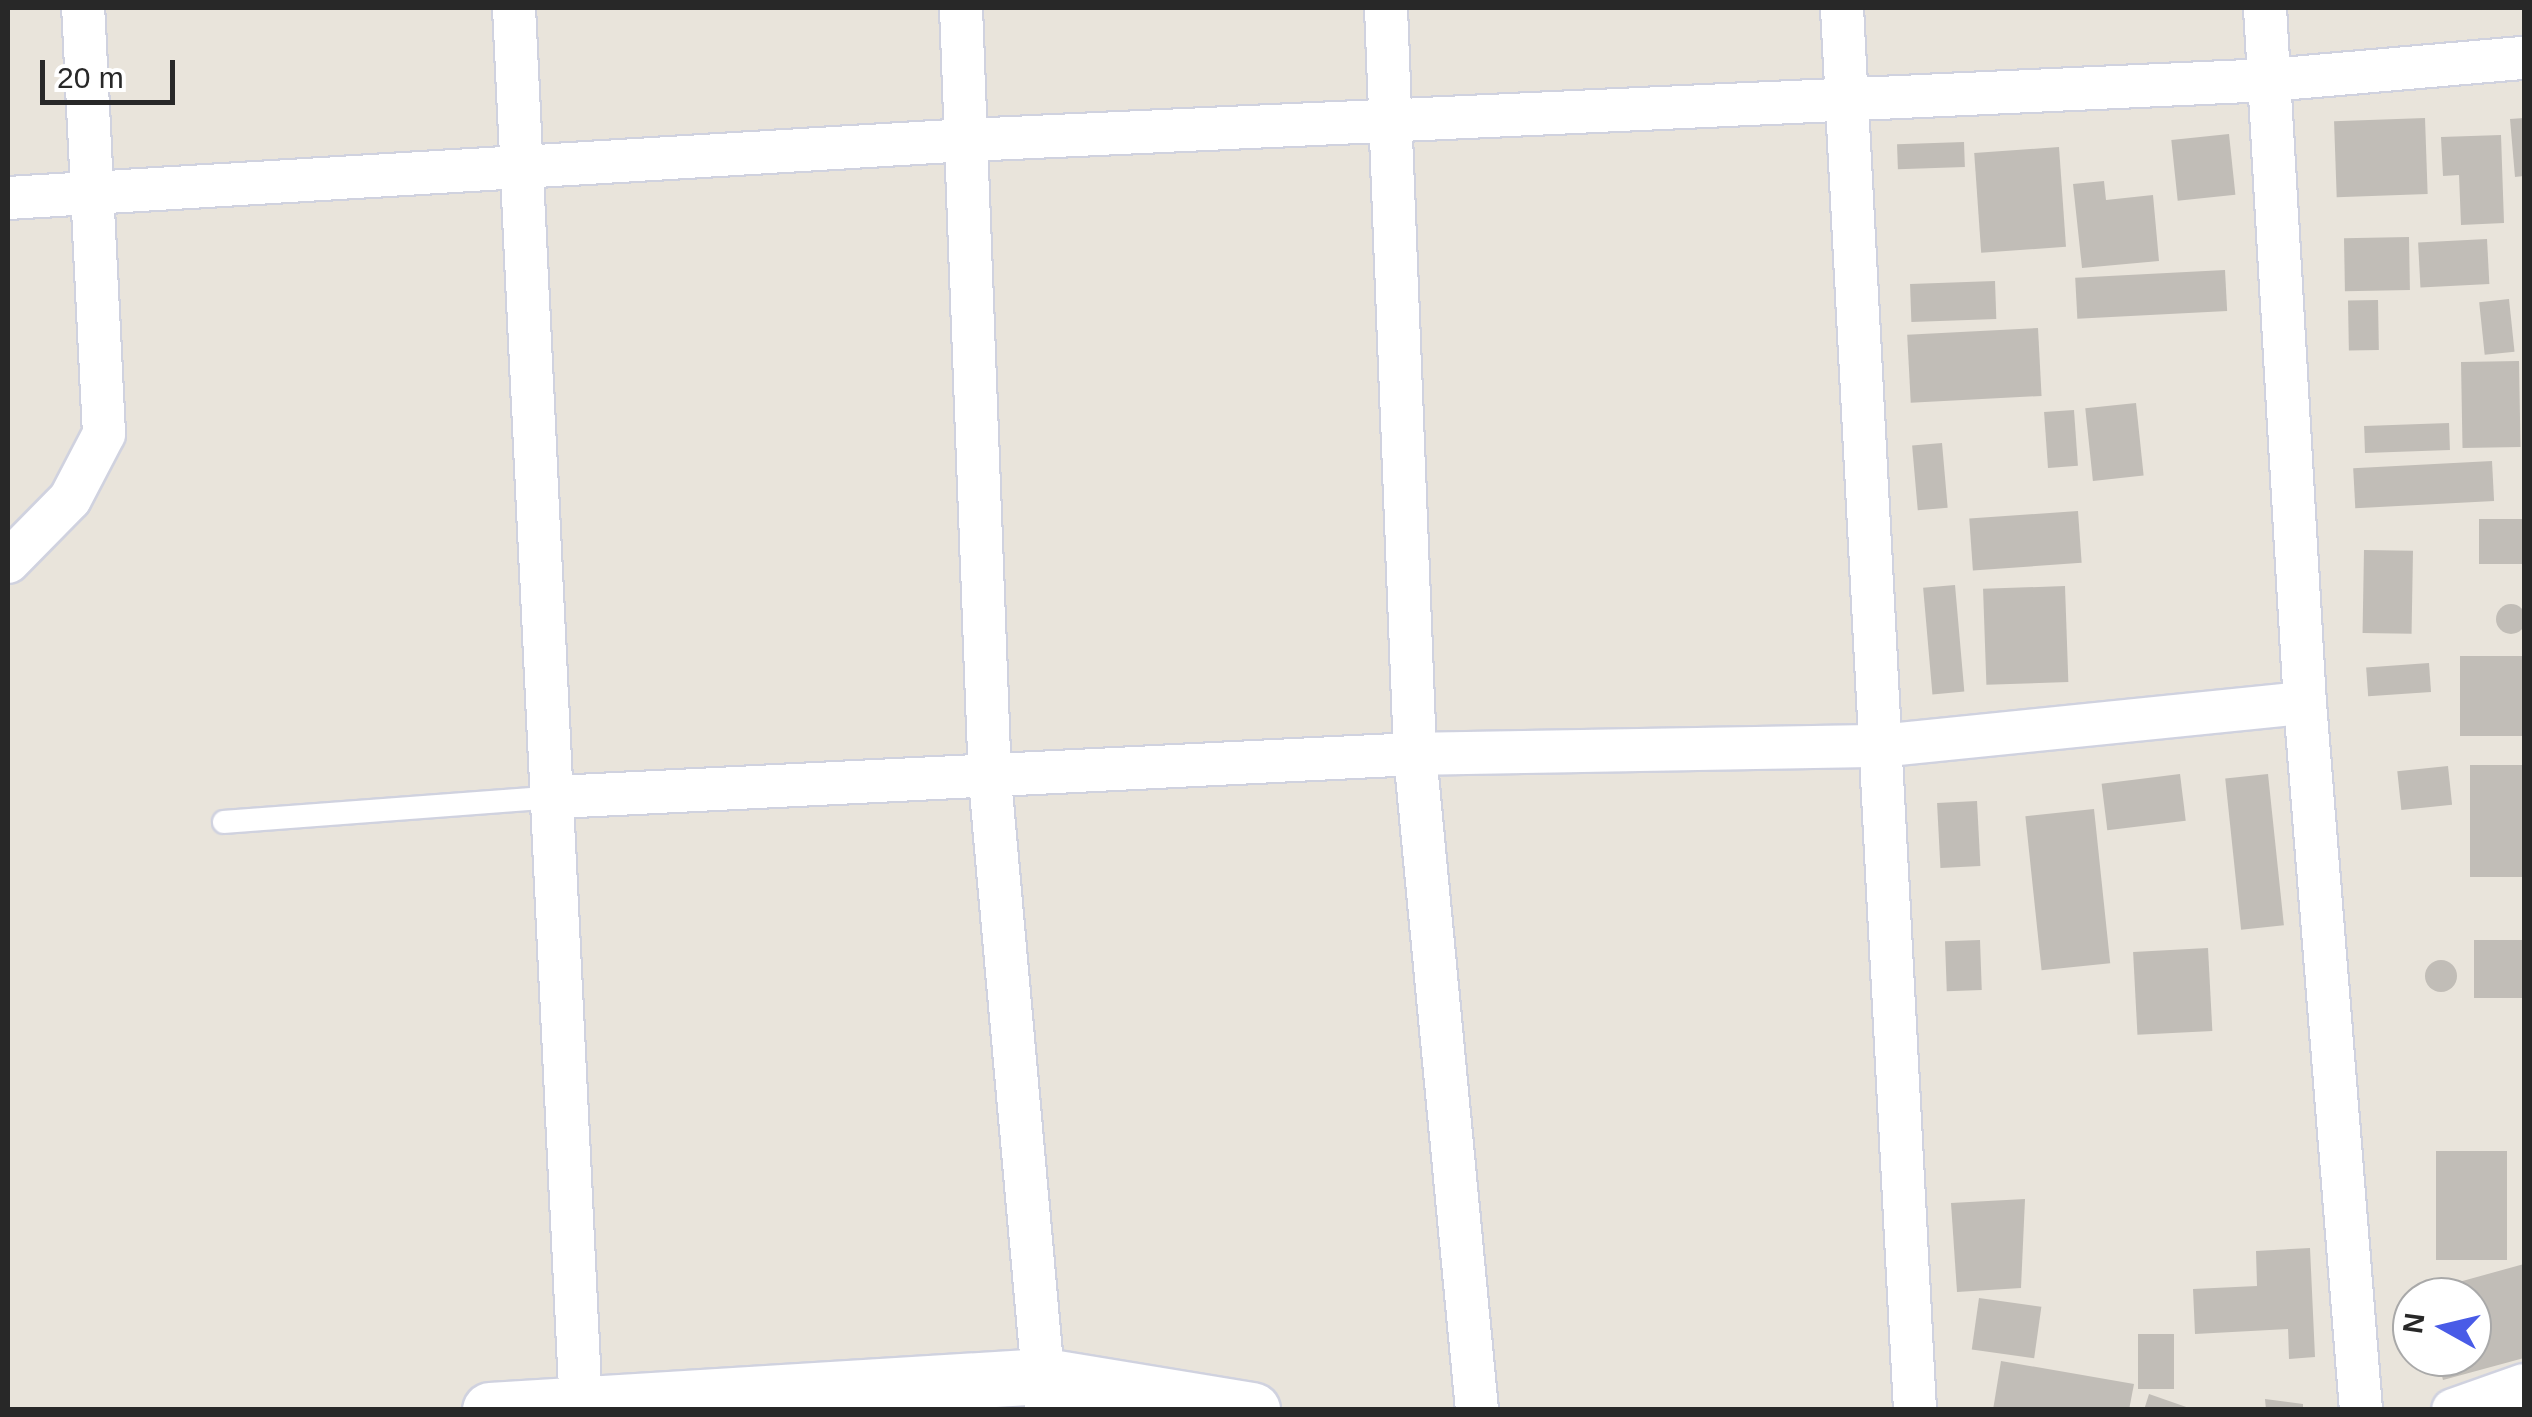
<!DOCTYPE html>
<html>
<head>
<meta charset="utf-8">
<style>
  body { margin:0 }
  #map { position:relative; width:2532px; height:1417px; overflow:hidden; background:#e9e4db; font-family:Arial,sans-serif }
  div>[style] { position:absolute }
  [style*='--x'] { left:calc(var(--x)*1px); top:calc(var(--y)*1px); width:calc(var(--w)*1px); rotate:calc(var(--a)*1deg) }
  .building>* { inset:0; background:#c1bdb7; transform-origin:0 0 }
  .round { border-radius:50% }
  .roads { filter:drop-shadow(2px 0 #d0d2df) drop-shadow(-2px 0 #d0d2df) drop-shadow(0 2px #d0d2df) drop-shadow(0 -2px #d0d2df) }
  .service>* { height:22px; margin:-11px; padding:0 11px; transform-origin:11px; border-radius:11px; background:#fff }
  .minor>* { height:42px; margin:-21px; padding:0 21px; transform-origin:21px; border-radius:21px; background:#fff }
  .tertiary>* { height:55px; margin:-27.5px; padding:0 27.5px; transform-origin:27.5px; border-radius:27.5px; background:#fff }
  span { translate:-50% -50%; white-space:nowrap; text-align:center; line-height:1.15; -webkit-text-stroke:10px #fff; paint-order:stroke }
  .frame { position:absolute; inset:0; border:10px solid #282828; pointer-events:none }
  .north { position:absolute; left:2392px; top:1277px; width:100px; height:100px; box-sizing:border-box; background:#fff; border:2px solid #a9a9a9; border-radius:50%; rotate:278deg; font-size:28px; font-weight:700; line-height:40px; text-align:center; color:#282828 }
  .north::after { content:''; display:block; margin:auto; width:35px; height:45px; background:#495be7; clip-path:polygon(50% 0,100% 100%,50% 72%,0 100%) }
  .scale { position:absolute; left:40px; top:60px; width:135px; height:45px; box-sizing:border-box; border:5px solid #282828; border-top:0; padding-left:12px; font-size:30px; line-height:35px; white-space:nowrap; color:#282828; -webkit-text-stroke:8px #fff; paint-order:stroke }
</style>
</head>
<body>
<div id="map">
  <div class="building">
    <i style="left:2425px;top:118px;width:76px;height:91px;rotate:88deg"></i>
    <i style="clip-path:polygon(2524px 118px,2524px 176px,2515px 177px,2510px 119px)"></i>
    <i style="left:2229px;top:134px;width:61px;height:58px;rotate:84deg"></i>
    <i style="clip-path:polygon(2501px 135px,2504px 223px,2461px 225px,2459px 175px,2443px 176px,2441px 137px)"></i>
    <i style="left:1964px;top:142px;width:25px;height:67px;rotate:88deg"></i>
    <i style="left:2059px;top:147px;width:100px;height:85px;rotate:86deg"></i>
    <i style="clip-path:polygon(2104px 181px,2106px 200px,2153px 195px,2159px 261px,2082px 268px,2073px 184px)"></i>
    <i style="left:2409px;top:237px;width:53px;height:65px;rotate:89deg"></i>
    <i style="left:2487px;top:239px;width:45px;height:69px;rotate:87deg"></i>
    <i style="left:2225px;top:270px;width:41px;height:150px;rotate:87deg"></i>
    <i style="left:1995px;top:281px;width:38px;height:85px;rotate:88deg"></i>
    <i style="left:2509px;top:299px;width:53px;height:30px;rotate:84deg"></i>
    <i style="left:2378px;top:300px;width:50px;height:30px;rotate:89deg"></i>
    <i style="left:2038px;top:328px;width:68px;height:131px;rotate:87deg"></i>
    <i style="left:2519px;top:361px;width:86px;height:58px;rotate:89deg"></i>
    <i style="left:2136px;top:403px;width:73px;height:51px;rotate:84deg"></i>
    <i style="left:2074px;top:410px;width:56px;height:30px;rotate:86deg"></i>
    <i style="left:2449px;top:423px;width:27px;height:85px;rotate:88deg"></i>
    <i style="left:1942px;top:443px;width:65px;height:30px;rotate:85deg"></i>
    <i style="left:2492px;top:461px;width:40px;height:139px;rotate:87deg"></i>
    <i style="left:2078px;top:511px;width:52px;height:109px;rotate:86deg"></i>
    <i style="left:2524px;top:519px;width:45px;height:45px;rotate:90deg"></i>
    <i style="left:2364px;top:550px;width:49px;height:83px;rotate:1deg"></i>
    <i style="left:1955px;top:585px;width:107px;height:32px;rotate:85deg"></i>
    <i style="left:2065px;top:586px;width:96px;height:82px;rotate:88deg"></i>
    <i class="round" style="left:2496px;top:604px;width:30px;height:30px"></i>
    <i style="left:2524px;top:656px;width:80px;height:64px;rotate:90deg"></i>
    <i style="left:2429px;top:663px;width:29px;height:63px;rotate:86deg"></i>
    <i style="left:2524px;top:765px;width:112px;height:54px;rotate:90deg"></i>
    <i style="left:2448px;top:766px;width:39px;height:51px;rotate:84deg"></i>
    <i style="left:2180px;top:774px;width:47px;height:79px;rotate:83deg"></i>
    <i style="left:2268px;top:774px;width:152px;height:43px;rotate:84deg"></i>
    <i style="left:1977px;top:801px;width:65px;height:40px;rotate:87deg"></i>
    <i style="left:2094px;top:809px;width:155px;height:69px;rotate:84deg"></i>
    <i style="left:1980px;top:940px;width:50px;height:35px;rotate:88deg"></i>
    <i style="left:2524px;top:940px;width:58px;height:50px;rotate:90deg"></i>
    <i style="left:2208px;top:948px;width:83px;height:75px;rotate:87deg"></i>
    <i class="round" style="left:2425px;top:960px;width:32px;height:32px"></i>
    <i style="left:2436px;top:1151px;width:71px;height:109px"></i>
    <i style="clip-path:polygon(2025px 1199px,2021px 1288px,1957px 1292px,1951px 1203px)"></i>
    <i style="clip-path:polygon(2310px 1248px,2315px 1357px,2289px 1359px,2288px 1329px,2195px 1334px,2193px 1289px,2257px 1286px,2256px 1251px)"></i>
    <i style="clip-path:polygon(2524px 1264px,2524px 1358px,2443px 1380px,2437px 1357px,2472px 1357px,2472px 1297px,2419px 1293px)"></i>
    <i style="left:1979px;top:1298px;width:63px;height:52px;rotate:8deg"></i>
    <i style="left:2138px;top:1334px;width:36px;height:55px"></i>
    <i style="clip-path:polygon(2001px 1361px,2134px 1384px,2129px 1410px,1993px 1410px)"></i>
    <i style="clip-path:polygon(2149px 1394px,2192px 1409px,2192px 1410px,2144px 1410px)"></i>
    <i style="clip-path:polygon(2265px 1399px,2303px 1404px,2303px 1410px,2266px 1410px)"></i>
  </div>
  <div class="roads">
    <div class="service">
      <i style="--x:224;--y:822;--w:334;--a:-4.3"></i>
    </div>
    <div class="minor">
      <i style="--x:514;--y:8;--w:1404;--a:87.26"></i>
      <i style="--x:961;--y:8;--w:773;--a:87.85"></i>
      <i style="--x:990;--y:780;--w:632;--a:84.92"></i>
      <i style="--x:1386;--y:8;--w:747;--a:87.77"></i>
      <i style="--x:1415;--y:754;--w:659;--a:84.6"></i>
      <i style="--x:1842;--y:8;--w:1404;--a:87.02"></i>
      <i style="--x:2265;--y:8;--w:696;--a:86.71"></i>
      <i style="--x:2305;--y:703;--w:709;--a:85.47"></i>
      <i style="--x:8;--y:198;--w:962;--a:-3.46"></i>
      <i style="--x:968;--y:140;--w:1303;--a:-2.64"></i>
      <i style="--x:2270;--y:80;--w:255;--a:-5"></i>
      <i style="--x:8;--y:562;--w:88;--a:-45.5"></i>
      <i style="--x:70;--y:499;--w:73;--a:-62.4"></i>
      <i style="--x:104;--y:434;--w:427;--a:-92.8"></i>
      <i style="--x:557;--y:797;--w:859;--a:-2.87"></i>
      <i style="--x:1415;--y:754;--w:464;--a:-1"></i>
      <i style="--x:1879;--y:746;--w:428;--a:-5.8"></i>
      <i style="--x:2453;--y:1410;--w:75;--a:-19.4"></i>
    </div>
    <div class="tertiary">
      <i style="--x:490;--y:1410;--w:555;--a:-3.51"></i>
      <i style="--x:1044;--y:1376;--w:211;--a:9.3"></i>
    </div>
  </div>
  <div class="frame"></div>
  <div class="north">N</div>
  <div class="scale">20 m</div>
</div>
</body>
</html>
